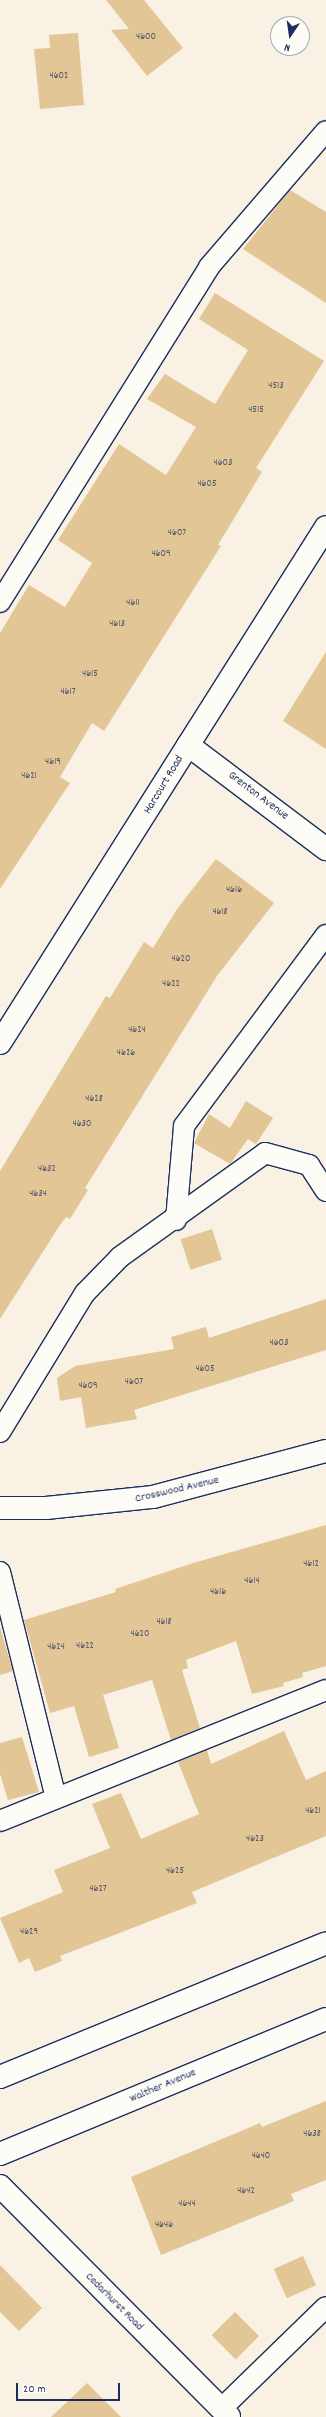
<!DOCTYPE html>
<html>
<head>
<meta charset="utf-8">
<style>
  body { margin:0 }
  #map { position:relative; width:326px; height:2417px; overflow:hidden; background:#f8f1e4; font-family:Dekko,sans-serif }
  div>[style] { position:absolute }
  [style*='--x'] { left:calc(var(--x)*1px); top:calc(var(--y)*1px); width:calc(var(--w)*1px); rotate:calc(var(--a)*1deg) }
  .building>* { inset:0; background:#e2c696; transform-origin:0 0 }
  .roads { filter:drop-shadow(1px 0 #1b2f5e) drop-shadow(-1px 0 #1b2f5e) drop-shadow(0 1px #1b2f5e) drop-shadow(0 -1px #1b2f5e) }
  .service>* { height:20px; margin:-10px; padding:0 10px; transform-origin:10px; border-radius:10px; background:#fdfcf7 }
  .minor>* { height:22px; margin:-11px; padding:0 11px; transform-origin:11px; border-radius:11px; background:#fdfcf7 }
  .secondary>* { height:22px; margin:-11px; padding:0 11px; transform-origin:11px; border-radius:11px; background:#fdfcf7 }
  span { translate:-50% -50%; white-space:nowrap; text-align:center; line-height:1.15; -webkit-text-stroke:3px #fdfcf7; paint-order:stroke }
  .number-label { font-size:10px; color:#4d556c }
  .number-label span { -webkit-text-stroke-width:0 }
  .street-label { font-size:12px; color:#1b2f5e }
  .north { position:absolute; left:270px; top:16px; width:40px; height:40px; box-sizing:border-box; background:#fdfcf7; border:1px solid #a3aaba; border-radius:50%; rotate:193deg; font-size:11px; font-weight:700; line-height:16px; text-align:center; color:#1b2f5e }
  .north::after { content:''; display:block; margin:auto; width:14px; height:18px; background:#1b2f5e; clip-path:polygon(50% 0,100% 100%,50% 72%,0 100%) }
  .scale { position:absolute; left:16px; top:2383px; width:104px; height:18px; box-sizing:border-box; border:2px solid #1b2f5e; border-top:0; padding-left:5px; font-size:12px; line-height:14px; white-space:nowrap; color:#1b2f5e; -webkit-text-stroke:3px #fdfcf7; paint-order:stroke }
</style>
</head>
<body>
<div id="map">
  <div class="building">
    <i style="clip-path:polygon(106px 0,144px 0,183px 48px,147px 76px,111px 30px,129px 29px)"></i>
    <i style="clip-path:polygon(78px 33px,84px 105px,40px 109px,34px 49px,50px 48px,49px 35px)"></i>
    <i style="clip-path:polygon(290px 190px,326px 212px,326px 303px,243px 249px)"></i>
    <i style="clip-path:polygon(215px 293px,324px 361px,256px 468px,262px 472px,218px 545px,221px 546px,104px 731px,92px 723px,60px 777px,70px 783px,0 889px,0 633px,29px 585px,65px 607px,92px 563px,58px 540px,119px 444px,166px 475px,196px 427px,147px 399px,165px 374px,215px 404px,248px 350px,199px 319px)"></i>
    <i style="clip-path:polygon(326px 652px,326px 749px,283px 721px)"></i>
    <i style="clip-path:polygon(216px 859px,274px 903px,217px 976px,85px 1188px,88px 1190px,70px 1219px,66px 1217px,60px 1225px,0 1319px,0 1171px,106px 996px,110px 998px,144px 942px,153px 948px,177px 909px)"></i>
    <i style="clip-path:polygon(246px 1101px,273px 1118px,256px 1144px,248px 1139px,230px 1164px,194px 1143px,209px 1114px,230px 1128px)"></i>
    <i style="left:212px;top:1229px;width:32px;height:33px;rotate:72deg"></i>
    <i style="clip-path:polygon(326px 1299px,326px 1350px,134px 1410px,137px 1419px,86px 1428px,81px 1397px,60px 1401px,57px 1378px,75px 1366px,174px 1349px,171px 1337px,206px 1327px,209px 1338px)"></i>
    <i style="clip-path:polygon(326px 1525px,326px 1666px,302px 1673px,303px 1677px,283px 1683px,284px 1686px,252px 1694px,236px 1641px,186px 1660px,188px 1668px,182px 1670px,200px 1728px,171px 1740px,152px 1680px,103px 1695px,119px 1748px,89px 1757px,74px 1706px,50px 1713px,24px 1620px,116px 1592px,115px 1589px,190px 1564px)"></i>
    <i style="clip-path:polygon(0 1627px,13px 1671px,0 1675px)"></i>
    <i style="clip-path:polygon(284px 1731px,306px 1780px,326px 1771px,326px 1836px,192px 1892px,197px 1903px,60px 1956px,62px 1961px,35px 1972px,29px 1958px,19px 1963px,0 1918px,63px 1892px,54px 1870px,110px 1848px,92px 1804px,121px 1793px,141px 1839px,199px 1814px,178px 1762px,207px 1750px,211px 1764px)"></i>
    <i style="clip-path:polygon(22px 1737px,39px 1792px,8px 1800px,0 1774px,0 1743px)"></i>
    <i style="clip-path:polygon(326px 2101px,326px 2180px,291px 2194px,294px 2201px,161px 2255px,131px 2177px,260px 2123px,262px 2127px)"></i>
    <i style="left:303px;top:2256px;width:32px;height:32px;rotate:66deg"></i>
    <i style="clip-path:polygon(0 2265px,42px 2308px,19px 2331px,0 2312px)"></i>
    <i style="left:235px;top:2312px;width:34px;height:33px;rotate:45deg"></i>
    <i style="clip-path:polygon(87px 2383px,121px 2417px,51px 2417px)"></i>
  </div>
  <div class="roads">
    <div class="service">
      <i style="--x:0;--y:602;--w:395;--a:-58"></i>
      <i style="--x:209;--y:267;--w:179;--a:-49.3"></i>
      <i style="--x:176;--y:1220;--w:94;--a:-85.1"></i>
      <i style="--x:184;--y:1126;--w:238;--a:-53.4"></i>
      <i style="--x:0;--y:1432;--w:163;--a:-58.6"></i>
      <i style="--x:85;--y:1293;--w:50;--a:-45.8"></i>
      <i style="--x:120;--y:1257;--w:178;--a:-35.6"></i>
      <i style="--x:265;--y:1153;--w:46;--a:15.3"></i>
      <i style="--x:309;--y:1165;--w:31;--a:57"></i>
      <i style="--x:0;--y:1572;--w:233;--a:76.1"></i>
      <i style="--x:0;--y:1821;--w:351;--a:-21.9"></i>
      <i style="--x:221;--y:2409;--w:146;--a:-44.2"></i>
    </div>
    <div class="minor">
      <i style="--x:188;--y:745;--w:173;--a:37"></i>
      <i style="--x:0;--y:1043;--w:610;--a:-57.72"></i>
      <i style="--x:0;--y:1508;--w:46;--a:0"></i>
      <i style="--x:46;--y:1508;--w:108;--a:-5.9"></i>
      <i style="--x:153;--y:1497;--w:179;--a:-14.9"></i>
      <i style="--x:0;--y:2186;--w:325;--a:45.2"></i>
    </div>
    <div class="secondary">
      <i style="--x:0;--y:2077;--w:352;--a:-22.3"></i>
      <i style="--x:0;--y:2154;--w:353;--a:-22.5"></i>
    </div>
  </div>
  <div class="number-label">
    <span style="left:146px;top:38px">4600</span>
    <span style="left:59px;top:77px">4602</span>
    <span style="left:276px;top:387px">4513</span>
    <span style="left:256px;top:411px">4515</span>
    <span style="left:223px;top:464px">4603</span>
    <span style="left:207px;top:485px">4605</span>
    <span style="left:177px;top:534px">4607</span>
    <span style="left:161px;top:555px">4609</span>
    <span style="left:133px;top:604px">4611</span>
    <span style="left:117px;top:625px">4613</span>
    <span style="left:90px;top:675px">4615</span>
    <span style="left:68px;top:693px">4617</span>
    <span style="left:53px;top:763px">4619</span>
    <span style="left:29px;top:777px">4621</span>
    <span style="left:234px;top:891px">4616</span>
    <span style="left:220px;top:913px">4618</span>
    <span style="left:181px;top:960px">4620</span>
    <span style="left:171px;top:985px">4622</span>
    <span style="left:137px;top:1031px">4624</span>
    <span style="left:126px;top:1054px">4626</span>
    <span style="left:94px;top:1100px">4628</span>
    <span style="left:82px;top:1125px">4630</span>
    <span style="left:47px;top:1170px">4632</span>
    <span style="left:38px;top:1195px">4634</span>
    <span style="left:279px;top:1344px">4603</span>
    <span style="left:205px;top:1370px">4605</span>
    <span style="left:134px;top:1383px">4607</span>
    <span style="left:88px;top:1387px">4609</span>
    <span style="left:311px;top:1565px">4612</span>
    <span style="left:252px;top:1582px">4614</span>
    <span style="left:218px;top:1593px">4616</span>
    <span style="left:164px;top:1623px">4618</span>
    <span style="left:140px;top:1635px">4620</span>
    <span style="left:85px;top:1647px">4622</span>
    <span style="left:56px;top:1648px">4624</span>
    <span style="left:313px;top:1812px">4621</span>
    <span style="left:255px;top:1840px">4623</span>
    <span style="left:175px;top:1872px">4625</span>
    <span style="left:98px;top:1890px">4627</span>
    <span style="left:29px;top:1933px">4629</span>
    <span style="left:312px;top:2135px">4638</span>
    <span style="left:261px;top:2157px">4640</span>
    <span style="left:246px;top:2192px">4642</span>
    <span style="left:187px;top:2205px">4644</span>
    <span style="left:164px;top:2226px">4646</span>
  </div>
  <div class="street-label">
    <span style="left:164px;top:785px;rotate:-59deg">Harcourt Road</span>
    <span style="left:258px;top:796px;rotate:37deg">Grenton Avenue</span>
    <span style="left:177px;top:1490px;rotate:-13deg">Crosswood Avenue</span>
    <span style="left:163px;top:2086px;rotate:-23deg">Walther Avenue</span>
    <span style="left:114px;top:2302px;rotate:45deg">Cedarhurst Road</span>
  </div>
  <div class="north">N</div>
  <div class="scale">20 m</div>
</div>
</body>
</html>
